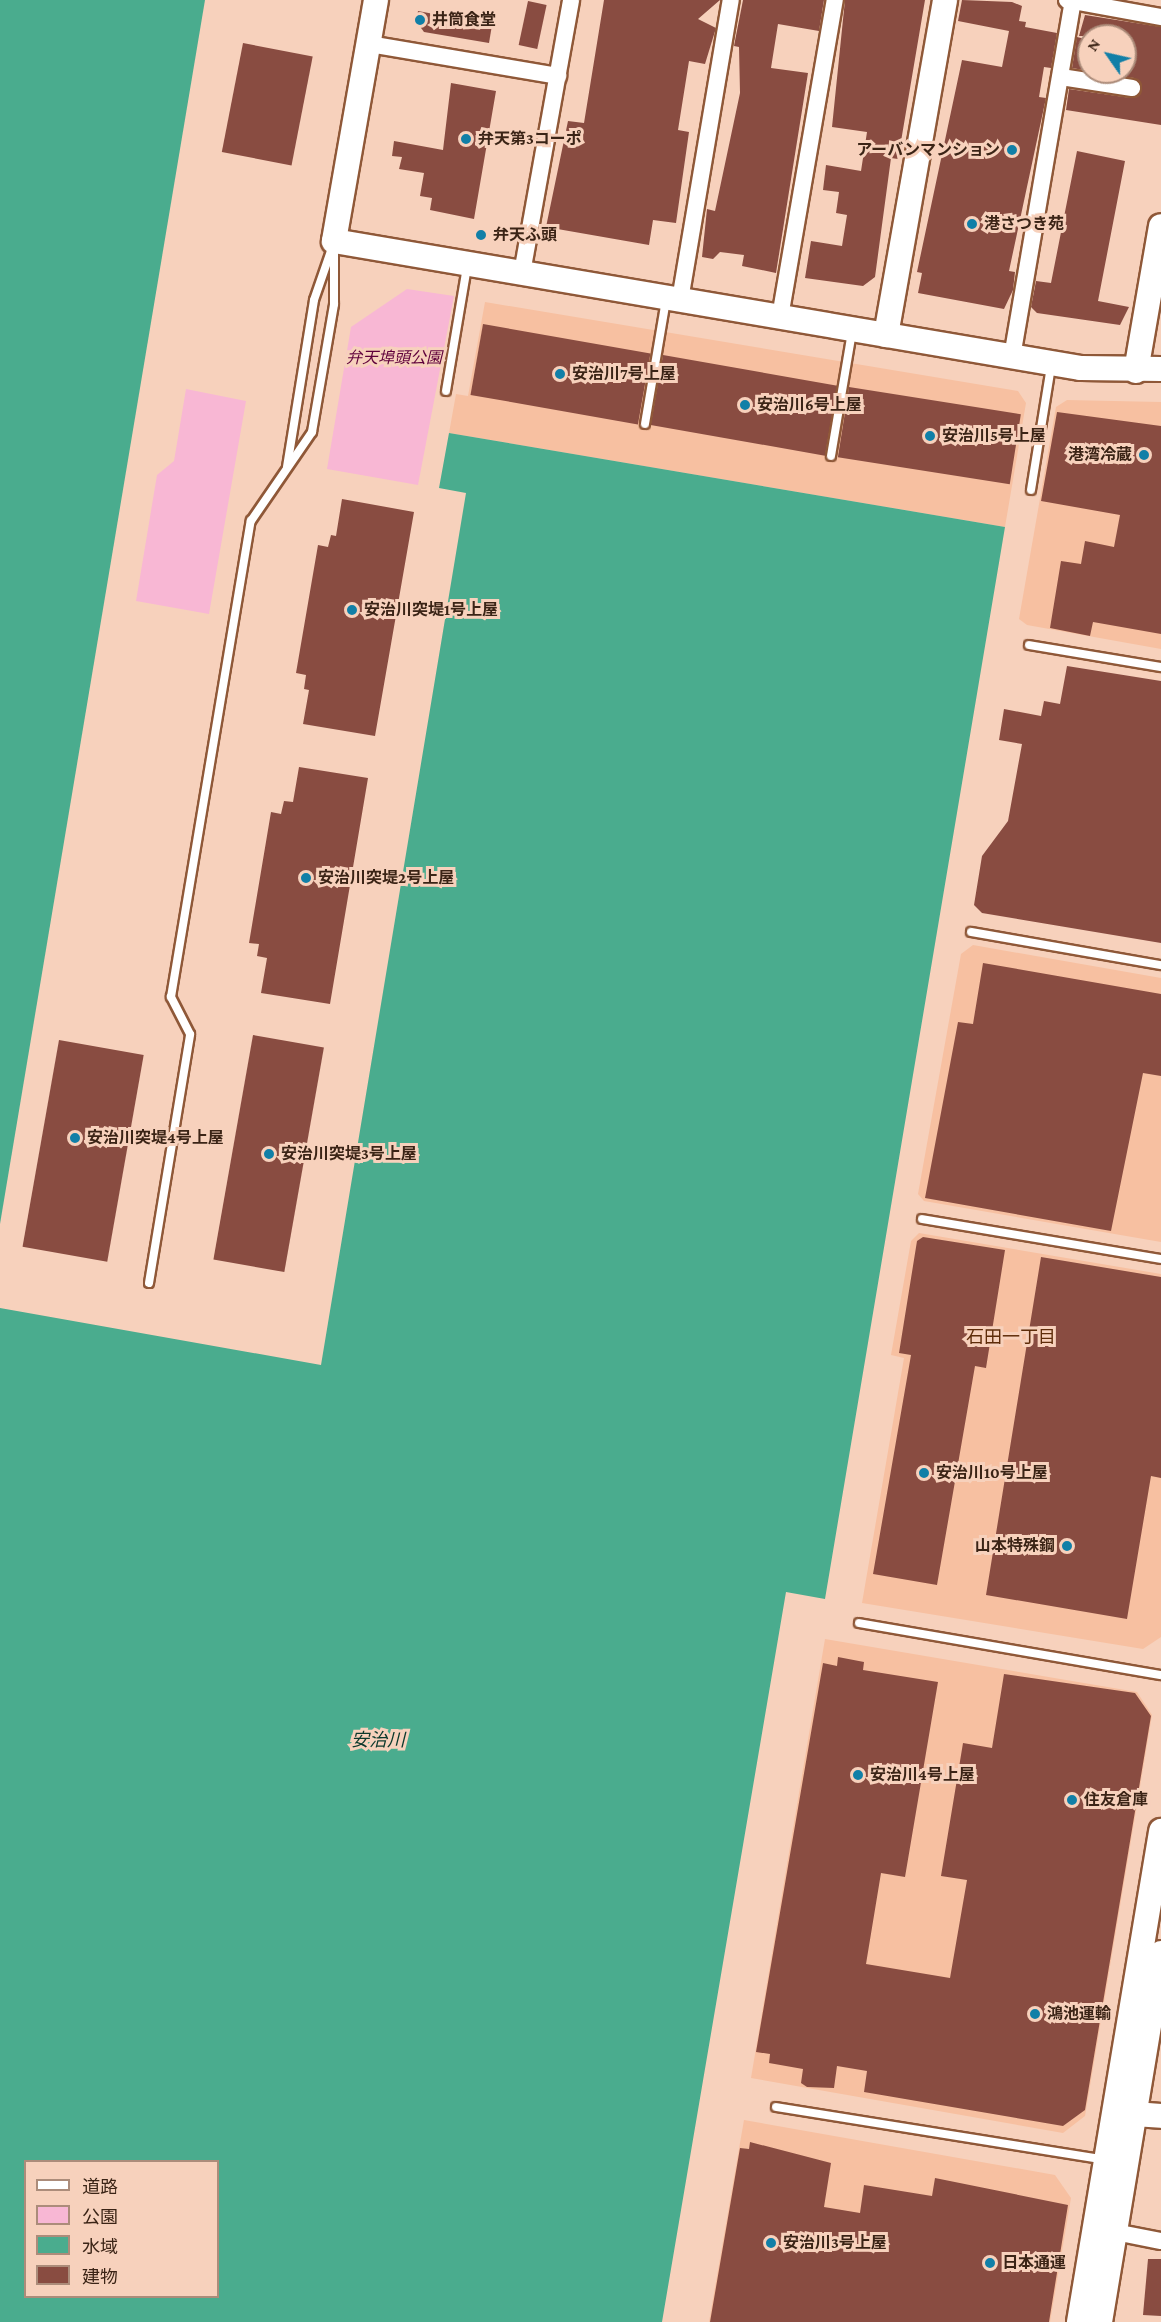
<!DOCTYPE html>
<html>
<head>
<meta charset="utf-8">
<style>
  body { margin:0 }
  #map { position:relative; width:1161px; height:2322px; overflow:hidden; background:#f7d1bc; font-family:"Crimson Pro","Noto Sans JP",serif }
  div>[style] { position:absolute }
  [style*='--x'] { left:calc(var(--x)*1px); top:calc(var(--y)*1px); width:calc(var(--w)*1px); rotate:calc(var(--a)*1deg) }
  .built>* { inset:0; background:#f7c0a1 }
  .green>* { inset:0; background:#f8b7d4 }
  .water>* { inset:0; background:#4aac8e }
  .building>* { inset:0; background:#894c41; transform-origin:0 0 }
  .roads { filter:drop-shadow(2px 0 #8f5838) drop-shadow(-2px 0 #8f5838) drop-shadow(0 2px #8f5838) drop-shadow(0 -2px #8f5838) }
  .lane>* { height:8px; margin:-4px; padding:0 4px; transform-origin:4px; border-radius:4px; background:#fff }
  .street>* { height:16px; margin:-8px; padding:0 8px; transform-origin:8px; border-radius:8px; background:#fff }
  .secondary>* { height:24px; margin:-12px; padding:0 12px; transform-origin:12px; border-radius:12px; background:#fff }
  .dots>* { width:16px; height:16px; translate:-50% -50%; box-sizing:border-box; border:3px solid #f7d1bc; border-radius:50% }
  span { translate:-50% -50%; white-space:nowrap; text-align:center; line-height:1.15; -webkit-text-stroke:6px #f7d1bc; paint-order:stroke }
  .poi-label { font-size:16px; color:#3b2416; font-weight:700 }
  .left { translate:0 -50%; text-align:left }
  .right { translate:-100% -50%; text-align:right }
  .park-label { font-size:16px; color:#5f003b; font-style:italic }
  .neighbourhood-label { font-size:18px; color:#5e2c09 }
  .water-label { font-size:18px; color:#0b382c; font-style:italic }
  .legend { position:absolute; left:24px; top:2160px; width:195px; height:138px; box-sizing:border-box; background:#f7d1bc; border:2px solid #ac8c7a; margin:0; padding:8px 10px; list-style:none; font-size:18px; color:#3b2416 }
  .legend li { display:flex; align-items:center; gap:12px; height:30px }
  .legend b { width:30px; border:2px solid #ac8c7a }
  .north { position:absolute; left:1077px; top:24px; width:60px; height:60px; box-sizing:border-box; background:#f7d1bc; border:2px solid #ac8c7a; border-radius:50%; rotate:304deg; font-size:16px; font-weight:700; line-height:24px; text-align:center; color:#3b2416 }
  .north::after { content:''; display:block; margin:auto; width:21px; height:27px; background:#117fa7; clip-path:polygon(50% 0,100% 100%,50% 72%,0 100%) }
</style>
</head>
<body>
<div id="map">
  <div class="built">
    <i style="clip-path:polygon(485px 302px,1018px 391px,1026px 403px,1005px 527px,449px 433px,456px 394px,468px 396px)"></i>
    <i style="clip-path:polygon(1067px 400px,1161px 402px,1161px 649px,1027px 625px,1019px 619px,1056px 407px)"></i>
    <i style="clip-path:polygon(973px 945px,1161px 978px,1161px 1242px,924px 1201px,918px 1194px,961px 954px)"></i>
    <i style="clip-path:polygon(919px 1233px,1161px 1274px,1161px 1637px,1143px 1649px,862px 1603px,904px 1358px,891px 1355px,911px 1241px)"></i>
    <i style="clip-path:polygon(825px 1639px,1137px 1692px,1152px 1715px,1085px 2116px,1063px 2133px,751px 2078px)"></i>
    <i style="clip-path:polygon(744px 2120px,1055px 2175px,1071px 2198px,1050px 2322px,709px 2322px)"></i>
  </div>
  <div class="green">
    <i style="clip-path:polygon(407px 289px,454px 296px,418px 485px,327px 469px,351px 327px)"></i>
    <i style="clip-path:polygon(186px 389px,246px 401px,209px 614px,136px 601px,157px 475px,174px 461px)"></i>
  </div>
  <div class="water">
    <i style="clip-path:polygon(0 0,205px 0,0 1224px)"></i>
    <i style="clip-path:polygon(evenodd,449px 433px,1005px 527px,825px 1599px,786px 1592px,662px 2322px,0 2322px,0 1308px,321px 1365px,466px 493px,439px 488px,449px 433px,26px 2162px,218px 2162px,218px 2296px,26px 2296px,26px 2162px)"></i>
  </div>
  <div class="building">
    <i style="clip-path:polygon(604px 0,720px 0,698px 19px,716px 28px,705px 64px,689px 61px,678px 130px,689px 132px,676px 223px,653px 220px,649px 245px,546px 227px,568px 121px,584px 123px)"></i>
    <i style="clip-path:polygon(743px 0,824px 0,819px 31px,778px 24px,771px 68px,808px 73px,776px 273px,742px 266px,744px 255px,720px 252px,713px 259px,702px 257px,707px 209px,715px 211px,740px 93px,739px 47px,734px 46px)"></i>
    <i style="clip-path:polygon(845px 0,925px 0,898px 159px,891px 158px,875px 277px,863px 286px,805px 278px,811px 241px,842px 246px,847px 215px,836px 213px,839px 192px,823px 190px,826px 165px,861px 171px,867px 132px,832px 127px)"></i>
    <i style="clip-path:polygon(962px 0,1012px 2px,1022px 6px,1019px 21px,1026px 22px,1025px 27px,1057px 33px,1051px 68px,1044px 67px,1039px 97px,1046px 98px,1009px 271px,1015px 272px,1013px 290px,1004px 309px,918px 293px,922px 273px,917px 272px,962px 60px,1002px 67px,1009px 31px,958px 21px)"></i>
    <i style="left:528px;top:1px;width:19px;height:45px;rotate:12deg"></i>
    <i style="clip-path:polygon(418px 11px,492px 25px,489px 43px,424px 32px,416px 21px)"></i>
    <i style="clip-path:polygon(1085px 15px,1161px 27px,1161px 125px,1066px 110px,1069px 89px,1131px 98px,1142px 90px,1134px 78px,1097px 72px,1125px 72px,1125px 36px,1079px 36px)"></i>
    <i style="clip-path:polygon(1077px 37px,1089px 40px,1089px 71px,1072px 68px)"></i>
    <i style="left:243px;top:43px;width:71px;height:111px;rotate:11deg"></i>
    <i style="clip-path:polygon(451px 83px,496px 91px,474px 219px,430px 210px,432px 198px,420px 196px,424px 173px,399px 169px,402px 157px,392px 156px,394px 141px,443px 150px)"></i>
    <i style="clip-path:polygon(1077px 151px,1125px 161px,1098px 301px,1129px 307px,1120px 325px,1037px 313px,1031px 307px,1036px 281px,1051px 283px)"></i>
    <i style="left:483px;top:324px;width:170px;height:72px;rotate:10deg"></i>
    <i style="left:663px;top:355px;width:177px;height:71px;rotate:10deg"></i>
    <i style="left:849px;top:387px;width:174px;height:71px;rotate:9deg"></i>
    <i style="clip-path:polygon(1057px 412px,1161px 426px,1161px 634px,1093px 622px,1090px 636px,1050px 628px,1061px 561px,1081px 564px,1085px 541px,1114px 547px,1120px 515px,1041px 501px)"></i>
    <i style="clip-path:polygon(342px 499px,414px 512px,375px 736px,303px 724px,309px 690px,304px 689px,306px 675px,296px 673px,318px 545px,328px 547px,331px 535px,336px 536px)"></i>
    <i style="clip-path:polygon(1067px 666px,1161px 681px,1161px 943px,982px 913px,974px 905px,982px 856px,1008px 821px,1022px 744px,999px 740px,1004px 709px,1041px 716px,1044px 701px,1060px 704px)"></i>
    <i style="clip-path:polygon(299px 767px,368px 778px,330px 1004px,261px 993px,267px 958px,257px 956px,259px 944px,249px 943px,271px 812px,281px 814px,284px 801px,293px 802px)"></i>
    <i style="clip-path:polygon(983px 963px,1161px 994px,1161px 1076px,1143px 1073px,1111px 1231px,925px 1198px,958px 1022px,973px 1024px)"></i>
    <i style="left:253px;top:1035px;width:72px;height:228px;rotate:10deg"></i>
    <i style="left:59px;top:1040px;width:86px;height:210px;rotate:10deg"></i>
    <i style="clip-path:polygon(923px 1237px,1005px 1250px,986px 1368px,975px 1366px,937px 1585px,873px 1574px,911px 1355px,899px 1353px,917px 1241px)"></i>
    <i style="clip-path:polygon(1041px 1257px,1161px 1277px,1161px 1478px,1151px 1476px,1127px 1619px,986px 1595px)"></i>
    <i style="clip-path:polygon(838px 1657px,864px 1662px,863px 1670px,938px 1682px,905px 1877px,881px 1873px,866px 1964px,950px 1978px,967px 1880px,941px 1876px,963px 1743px,992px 1748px,1004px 1674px,1135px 1693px,1151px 1716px,1085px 2110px,1063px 2126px,864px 2092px,867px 2071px,837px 2066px,834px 2088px,807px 2087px,801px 2083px,803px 2069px,769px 2063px,770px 2054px,756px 2052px,823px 1663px,837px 1666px)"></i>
    <i style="clip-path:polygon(750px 2142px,831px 2163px,824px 2207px,860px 2213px,864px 2185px,932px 2196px,935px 2178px,1068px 2205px,1049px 2322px,710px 2322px,740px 2148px,749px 2149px)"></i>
    <i style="clip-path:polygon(1148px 2259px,1161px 2259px,1161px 2316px,1143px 2315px)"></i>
  </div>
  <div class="roads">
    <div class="lane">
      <i style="--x:446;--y:391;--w:126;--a:-80.4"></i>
      <i style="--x:645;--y:424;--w:126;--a:-80.4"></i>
      <i style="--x:831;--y:456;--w:126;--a:-80.4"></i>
      <i style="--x:287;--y:467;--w:169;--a:-80.8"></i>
      <i style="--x:314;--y:300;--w:55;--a:-70.9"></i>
      <i style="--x:1031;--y:490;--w:126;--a:-80.8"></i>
      <i style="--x:1029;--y:645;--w:134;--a:9.5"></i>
      <i style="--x:971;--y:932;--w:193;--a:9.9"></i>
      <i style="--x:922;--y:1219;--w:242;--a:9.5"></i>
      <i style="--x:149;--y:1283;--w:252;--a:-80.6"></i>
      <i style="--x:190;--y:1034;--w:42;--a:-117.2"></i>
      <i style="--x:171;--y:997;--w:483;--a:-80.5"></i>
      <i style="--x:251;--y:521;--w:108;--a:-55.6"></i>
      <i style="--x:312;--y:432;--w:130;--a:-80.2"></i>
      <i style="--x:334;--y:304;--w:62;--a:-90"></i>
      <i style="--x:859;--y:1623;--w:306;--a:9.8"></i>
      <i style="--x:776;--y:2107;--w:334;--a:9.1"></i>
    </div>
    <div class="street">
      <i style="--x:1067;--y:0;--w:96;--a:10.3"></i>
      <i style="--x:369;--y:44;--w:192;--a:9.6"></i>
      <i style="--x:1061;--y:77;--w:72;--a:8.8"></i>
      <i style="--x:522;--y:273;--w:277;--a:-79.8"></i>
      <i style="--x:680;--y:300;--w:304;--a:-80.4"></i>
      <i style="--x:780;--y:317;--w:322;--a:-80.2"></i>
      <i style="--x:1012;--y:357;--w:362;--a:-80.3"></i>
      <i style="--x:1115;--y:2232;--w:47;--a:11.1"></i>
    </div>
    <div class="secondary">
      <i style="--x:376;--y:0;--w:245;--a:99.9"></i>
      <i style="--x:334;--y:241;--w:758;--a:9.65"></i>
      <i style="--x:1081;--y:368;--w:80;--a:0.7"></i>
      <i style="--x:886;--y:335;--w:340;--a:-80"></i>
      <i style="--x:1136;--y:371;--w:147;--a:-80.2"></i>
      <i style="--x:1134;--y:2114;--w:27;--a:4"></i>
      <i style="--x:1079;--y:2322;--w:498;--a:-80.5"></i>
      <i style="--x:1100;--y:2322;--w:374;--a:-80.6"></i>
    </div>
  </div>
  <div class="dots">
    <i style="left:420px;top:20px;background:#117fa7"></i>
    <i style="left:466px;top:139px;background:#117fa7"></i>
    <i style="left:1012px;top:150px;background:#117fa7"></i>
    <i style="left:972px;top:224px;background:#117fa7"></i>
    <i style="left:481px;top:235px;background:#117fa7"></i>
    <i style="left:560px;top:374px;background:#117fa7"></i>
    <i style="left:745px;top:405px;background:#117fa7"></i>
    <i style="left:930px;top:436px;background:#117fa7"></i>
    <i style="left:1144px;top:455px;background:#117fa7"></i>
    <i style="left:352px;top:610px;background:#117fa7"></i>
    <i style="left:306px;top:878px;background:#117fa7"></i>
    <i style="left:75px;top:1138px;background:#117fa7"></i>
    <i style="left:269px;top:1154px;background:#117fa7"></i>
    <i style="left:924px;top:1473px;background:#117fa7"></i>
    <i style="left:1067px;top:1546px;background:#117fa7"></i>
    <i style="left:858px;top:1775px;background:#117fa7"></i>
    <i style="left:1072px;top:1800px;background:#117fa7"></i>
    <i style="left:1035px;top:2014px;background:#117fa7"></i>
    <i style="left:771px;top:2243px;background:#117fa7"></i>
    <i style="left:990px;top:2263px;background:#117fa7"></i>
  </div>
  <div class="poi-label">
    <span class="left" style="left:432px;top:20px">井筒食堂</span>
    <span class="left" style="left:478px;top:139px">弁天第3コーポ</span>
    <span class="right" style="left:1000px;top:150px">アーバンマンション</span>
    <span class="left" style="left:984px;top:224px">港さつき苑</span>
    <span class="left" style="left:493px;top:235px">弁天ふ頭</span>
    <span class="left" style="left:572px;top:374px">安治川7号上屋</span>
    <span class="left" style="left:757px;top:405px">安治川6号上屋</span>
    <span class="left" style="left:942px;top:436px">安治川5号上屋</span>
    <span class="right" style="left:1132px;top:455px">港湾冷蔵</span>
    <span class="left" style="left:364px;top:610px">安治川突堤1号上屋</span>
    <span class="left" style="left:318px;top:878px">安治川突堤2号上屋</span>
    <span class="left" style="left:87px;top:1138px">安治川突堤4号上屋</span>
    <span class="left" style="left:281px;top:1154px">安治川突堤3号上屋</span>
    <span class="left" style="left:936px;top:1473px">安治川10号上屋</span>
    <span class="right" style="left:1055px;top:1546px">山本特殊鋼</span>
    <span class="left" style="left:870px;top:1775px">安治川4号上屋</span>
    <span class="left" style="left:1084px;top:1800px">住友倉庫</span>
    <span class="left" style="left:1047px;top:2014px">鴻池運輸</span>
    <span class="left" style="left:783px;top:2243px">安治川3号上屋</span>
    <span class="left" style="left:1002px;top:2263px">日本通運</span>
  </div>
  <div class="park-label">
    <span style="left:394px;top:358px">弁天埠頭公園</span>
  </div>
  <div class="neighbourhood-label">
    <span style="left:1011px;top:1337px">石田一丁目</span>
  </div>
  <div class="water-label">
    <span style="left:378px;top:1740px">安治川</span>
  </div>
  <ul class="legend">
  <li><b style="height:8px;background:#fff"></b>道路</li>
  <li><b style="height:16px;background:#f8b7d4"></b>公園</li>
  <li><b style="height:16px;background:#4aac8e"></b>水域</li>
  <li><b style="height:16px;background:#894c41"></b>建物</li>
  </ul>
  <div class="north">N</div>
</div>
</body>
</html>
